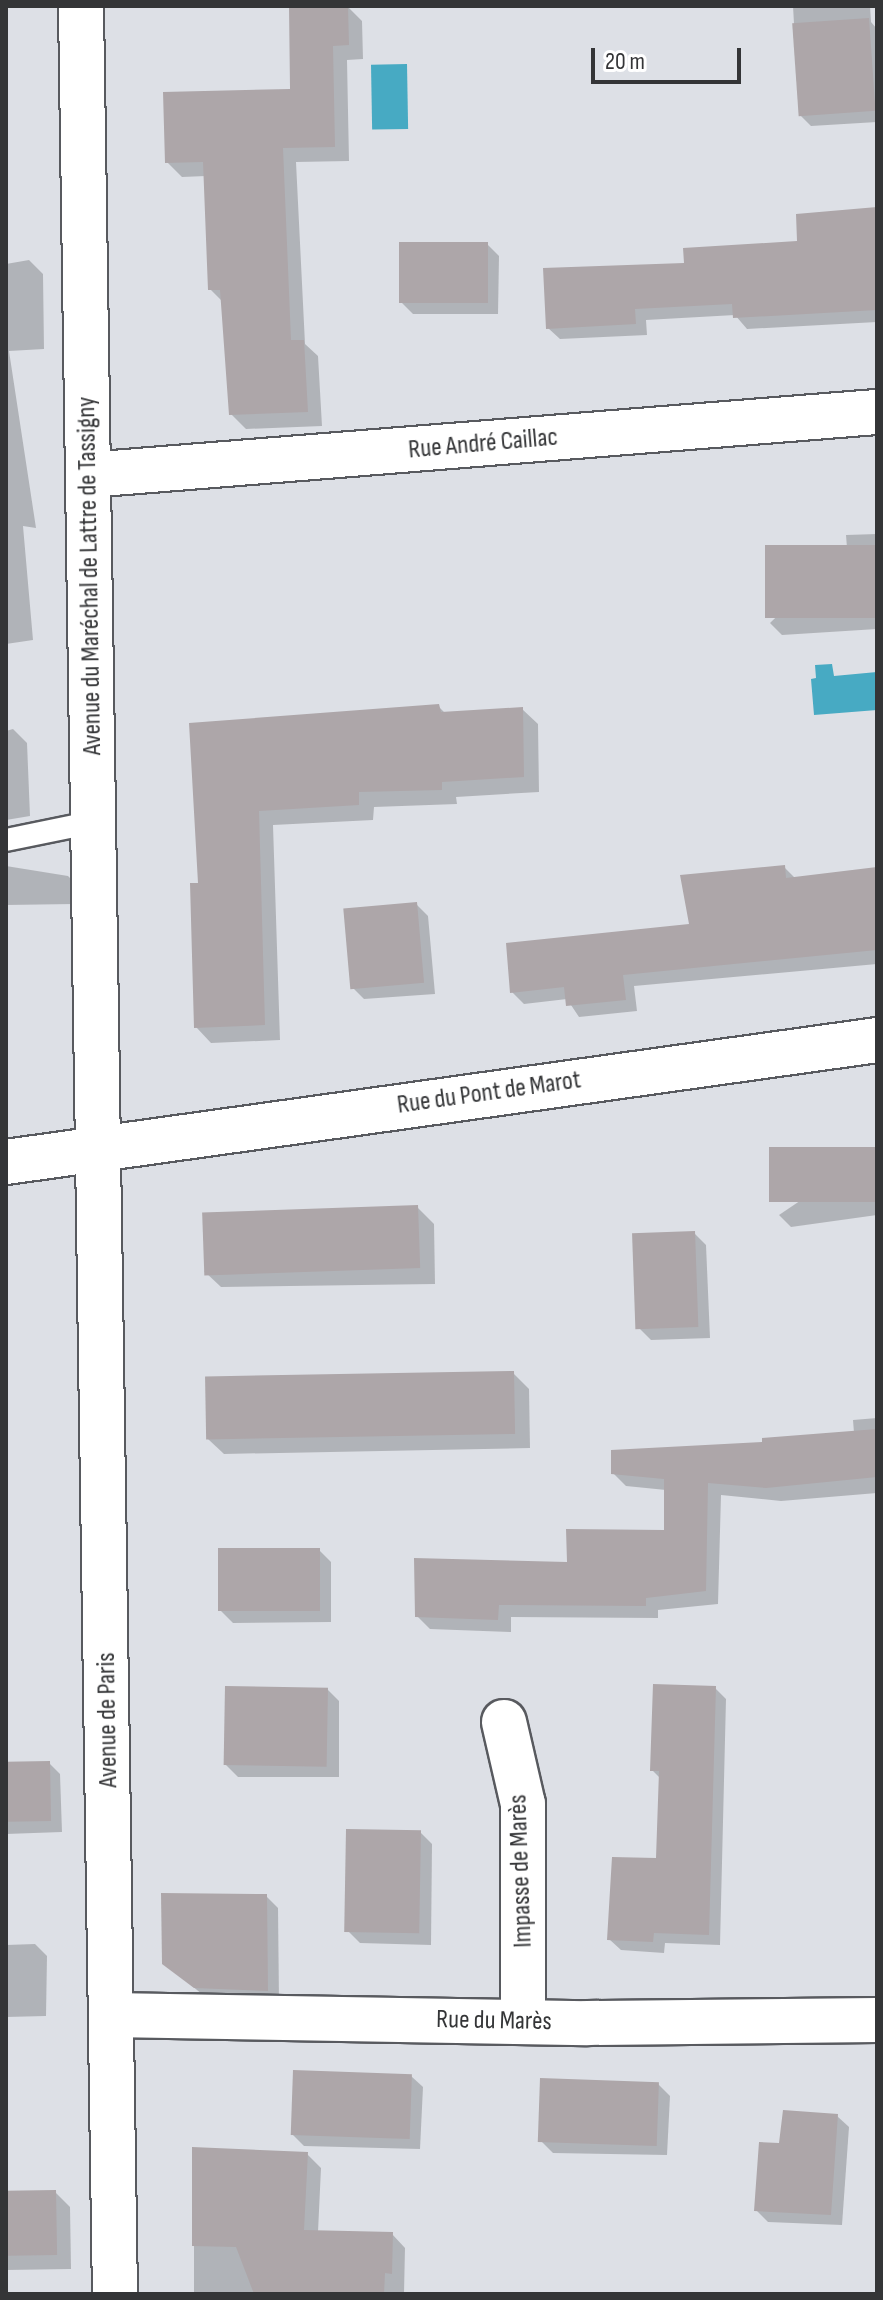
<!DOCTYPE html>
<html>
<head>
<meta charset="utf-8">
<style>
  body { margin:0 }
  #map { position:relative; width:883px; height:2300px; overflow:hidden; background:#dde0e6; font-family:"Sofia Sans Condensed",sans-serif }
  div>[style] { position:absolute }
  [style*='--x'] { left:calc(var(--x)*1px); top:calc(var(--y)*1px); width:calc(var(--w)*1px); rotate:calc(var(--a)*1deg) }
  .water>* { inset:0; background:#47aac3; transform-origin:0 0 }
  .shadow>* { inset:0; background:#0003; transform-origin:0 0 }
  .building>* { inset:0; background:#ada6a9; transform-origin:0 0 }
  .roads { filter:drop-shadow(2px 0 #585a5f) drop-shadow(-2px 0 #585a5f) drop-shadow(0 2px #585a5f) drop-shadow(0 -2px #585a5f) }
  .service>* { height:22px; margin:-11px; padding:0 11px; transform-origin:11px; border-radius:11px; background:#fff }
  .minor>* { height:44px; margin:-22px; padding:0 22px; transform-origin:22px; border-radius:22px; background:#fff }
  .secondary>* { height:44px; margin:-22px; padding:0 22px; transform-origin:22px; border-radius:22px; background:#fff }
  span { translate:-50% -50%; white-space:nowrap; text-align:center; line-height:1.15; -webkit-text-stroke:8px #fff; paint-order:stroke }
  .street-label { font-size:26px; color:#343537 }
  .frame { position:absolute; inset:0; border:8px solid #343537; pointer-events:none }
  .scale { position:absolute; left:591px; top:48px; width:150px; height:36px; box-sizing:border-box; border:4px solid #343537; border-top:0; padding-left:10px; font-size:24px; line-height:28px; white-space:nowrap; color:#343537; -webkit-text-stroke:6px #fff; paint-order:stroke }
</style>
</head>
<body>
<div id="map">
  <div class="water">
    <i style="left:407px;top:64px;width:65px;height:36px;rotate:89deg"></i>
    <i style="clip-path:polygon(832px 664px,834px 676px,877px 672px,877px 710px,814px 715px,811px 679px,816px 678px,815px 665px)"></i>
  </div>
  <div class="shadow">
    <i style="clip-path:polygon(347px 6px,362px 21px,363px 59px,347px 60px,349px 161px,296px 162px,305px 344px,318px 356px,322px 426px,246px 429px,231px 414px,223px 302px,210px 289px,206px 176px,182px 177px,167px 162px,292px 91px)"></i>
    <i style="clip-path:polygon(793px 6px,870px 6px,871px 22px,877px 29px,877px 122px,811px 126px,799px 114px)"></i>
    <i style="clip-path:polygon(877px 209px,877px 322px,747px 329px,735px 315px,646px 320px,647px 335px,560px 339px,548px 328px,686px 265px,799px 243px)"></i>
    <i style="clip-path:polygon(487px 244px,499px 256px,498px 314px,413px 314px,401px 302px)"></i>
    <i style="clip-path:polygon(29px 260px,43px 274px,44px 349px,9px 351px,36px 528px,23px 526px,33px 640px,6px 644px,6px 264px)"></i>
    <i style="clip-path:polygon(877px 534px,877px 629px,782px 635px,770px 623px,847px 548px,846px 535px)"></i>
    <i style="clip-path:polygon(438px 706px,445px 713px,522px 709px,538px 724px,539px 792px,456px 797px,457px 804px,374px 807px,373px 820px,273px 825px,280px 1040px,211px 1043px,196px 1027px,200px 885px,191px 724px)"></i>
    <i style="clip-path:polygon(13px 729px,27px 743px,30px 816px,6px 820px,6px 731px)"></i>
    <i style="clip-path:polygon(6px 866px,68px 876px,74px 882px,74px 904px,6px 905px)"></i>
    <i style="clip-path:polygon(784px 867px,796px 879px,877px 869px,877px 964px,634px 986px,637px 1011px,579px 1017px,567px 999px,524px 1004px,512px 992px,691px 926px)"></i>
    <i style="clip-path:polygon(416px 904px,428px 916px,435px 994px,364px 999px,352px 987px)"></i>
    <i style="clip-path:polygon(877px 1149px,877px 1215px,791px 1227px,779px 1215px)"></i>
    <i style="clip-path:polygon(417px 1207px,434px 1224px,435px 1284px,221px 1287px,204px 1271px)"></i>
    <i style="clip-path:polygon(694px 1233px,706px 1245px,710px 1338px,651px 1340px,639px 1328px)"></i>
    <i style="left:6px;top:1307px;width:1px;height:57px;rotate:45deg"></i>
    <i style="clip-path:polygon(513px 1373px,529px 1389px,530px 1448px,224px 1454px,208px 1439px)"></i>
    <i style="clip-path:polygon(877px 1418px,877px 1493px,781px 1501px,721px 1495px,718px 1604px,658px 1610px,658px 1618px,511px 1617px,511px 1632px,430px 1629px,417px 1616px,667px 1532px,666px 1490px,626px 1486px,613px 1473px,854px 1433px,853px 1420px)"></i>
    <i style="clip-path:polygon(876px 1531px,877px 1531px,877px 1671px,877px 1670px)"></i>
    <i style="clip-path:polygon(319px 1550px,331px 1562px,331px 1622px,233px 1623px,221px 1611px)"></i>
    <i style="clip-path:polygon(715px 1688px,726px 1699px,720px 1945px,665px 1943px,664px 1953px,621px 1950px,609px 1939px,658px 1860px,660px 1778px,652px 1770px)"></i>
    <i style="clip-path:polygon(327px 1689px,339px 1701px,339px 1777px,238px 1777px,226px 1765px)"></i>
    <i style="clip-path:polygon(49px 1763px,60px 1774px,62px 1832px,6px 1834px,6px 1764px)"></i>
    <i style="clip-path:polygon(420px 1832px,432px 1844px,431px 1945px,360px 1943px,348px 1931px)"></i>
    <i style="clip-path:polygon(266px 1896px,278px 1908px,279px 2002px,208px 1999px,164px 1963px)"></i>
    <i style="clip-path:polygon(35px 1944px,47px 1956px,46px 2016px,6px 2017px,6px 1945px)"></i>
    <i style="clip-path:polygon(411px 2076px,423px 2087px,420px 2149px,304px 2146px,292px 2134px)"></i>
    <i style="clip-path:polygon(658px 2084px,670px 2096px,667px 2155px,553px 2153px,541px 2141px)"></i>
    <i style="clip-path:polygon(837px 2116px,849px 2127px,842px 2225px,768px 2222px,756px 2210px,781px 2145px)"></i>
    <i style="clip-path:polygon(194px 2149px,307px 2154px,321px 2168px,318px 2232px,392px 2234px,405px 2248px,404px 2294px,194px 2294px)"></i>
    <i style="clip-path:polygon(55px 2192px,70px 2207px,71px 2269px,6px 2270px,6px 2193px)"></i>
  </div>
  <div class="building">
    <i style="clip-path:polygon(289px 6px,348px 6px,349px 45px,333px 46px,335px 147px,283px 148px,291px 340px,304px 340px,308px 412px,229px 415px,220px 290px,208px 290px,203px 162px,165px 163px,163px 92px,290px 89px)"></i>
    <i style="left:869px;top:18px;width:93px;height:77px;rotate:86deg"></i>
    <i style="clip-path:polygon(877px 207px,877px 310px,733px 318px,732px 304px,635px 309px,636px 324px,546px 329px,543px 268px,684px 263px,683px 248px,797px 241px,796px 214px)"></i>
    <i style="left:399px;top:242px;width:89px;height:61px"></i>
    <i style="left:877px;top:545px;width:73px;height:112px;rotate:90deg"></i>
    <i style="clip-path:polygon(439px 704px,441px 712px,523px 707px,524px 777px,442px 782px,442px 790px,359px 792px,359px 805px,259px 811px,265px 1025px,194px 1028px,190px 883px,198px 883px,189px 723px)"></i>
    <i style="clip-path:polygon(785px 865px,786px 878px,877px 867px,877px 950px,623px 975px,626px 1000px,566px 1006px,564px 987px,510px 993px,506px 943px,689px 924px,680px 875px)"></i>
    <i style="left:417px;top:902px;width:81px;height:74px;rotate:85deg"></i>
    <i style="left:877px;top:1147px;width:55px;height:108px;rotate:90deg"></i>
    <i style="left:418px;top:1205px;width:63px;height:216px;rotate:88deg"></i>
    <i style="left:695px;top:1231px;width:96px;height:63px;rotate:88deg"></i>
    <i style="left:514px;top:1371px;width:63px;height:309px;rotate:89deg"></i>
    <i style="clip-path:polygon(877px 1429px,877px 1477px,766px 1488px,708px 1483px,706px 1591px,646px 1598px,646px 1606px,499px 1605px,498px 1620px,415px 1617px,414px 1558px,567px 1562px,566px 1529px,664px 1530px,664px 1479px,611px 1474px,611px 1450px,762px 1442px,762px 1438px)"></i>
    <i style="left:320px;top:1548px;width:63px;height:102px;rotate:90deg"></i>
    <i style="clip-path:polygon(653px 1684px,716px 1686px,709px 1935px,654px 1933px,653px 1942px,607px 1940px,612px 1857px,656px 1858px,659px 1771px,650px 1771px)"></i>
    <i style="left:225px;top:1686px;width:103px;height:79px;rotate:1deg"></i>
    <i style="left:50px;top:1761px;width:60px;height:44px;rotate:89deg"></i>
    <i style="left:346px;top:1829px;width:75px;height:103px;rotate:1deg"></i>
    <i style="clip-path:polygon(161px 1893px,267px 1894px,268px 1991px,194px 1988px,162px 1964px)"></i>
    <i style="left:293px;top:2070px;width:119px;height:65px;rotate:2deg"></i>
    <i style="left:540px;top:2078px;width:119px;height:64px;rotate:2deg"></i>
    <i style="clip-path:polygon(783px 2110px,838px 2114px,831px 2215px,754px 2211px,759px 2142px,779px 2143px)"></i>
    <i style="clip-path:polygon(192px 2147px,308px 2152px,304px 2230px,393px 2232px,392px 2274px,385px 2273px,384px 2294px,254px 2294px,236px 2247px,192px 2246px)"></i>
    <i style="left:56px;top:2190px;width:65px;height:50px;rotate:89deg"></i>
  </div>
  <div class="roads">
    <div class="service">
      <i style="--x:6;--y:840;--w:90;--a:-11.6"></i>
    </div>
    <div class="minor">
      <i style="--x:88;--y:475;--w:792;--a:-4.57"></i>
      <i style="--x:6;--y:1162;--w:880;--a:-7.97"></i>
      <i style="--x:504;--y:1722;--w:84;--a:77"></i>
      <i style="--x:523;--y:1804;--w:218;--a:90"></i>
      <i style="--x:111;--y:2015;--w:476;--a:1"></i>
      <i style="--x:587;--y:2023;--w:290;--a:-0.6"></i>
    </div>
    <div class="secondary">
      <i style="--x:81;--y:6;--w:2288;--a:89.15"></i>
    </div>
  </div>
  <div class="street-label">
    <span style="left:483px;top:444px;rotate:-5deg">Rue André Caillac</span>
    <span style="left:90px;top:576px;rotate:-91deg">Avenue du Maréchal de Lattre de Tassigny</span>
    <span style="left:489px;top:1093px;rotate:-8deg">Rue du Pont de Marot</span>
    <span style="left:108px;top:1720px;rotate:-91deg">Avenue de Paris</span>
    <span style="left:521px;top:1871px;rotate:-92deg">Impasse de Marès</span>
    <span style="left:494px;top:2021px;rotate:1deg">Rue du Marès</span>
  </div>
  <div class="frame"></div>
  <div class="scale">20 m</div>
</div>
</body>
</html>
